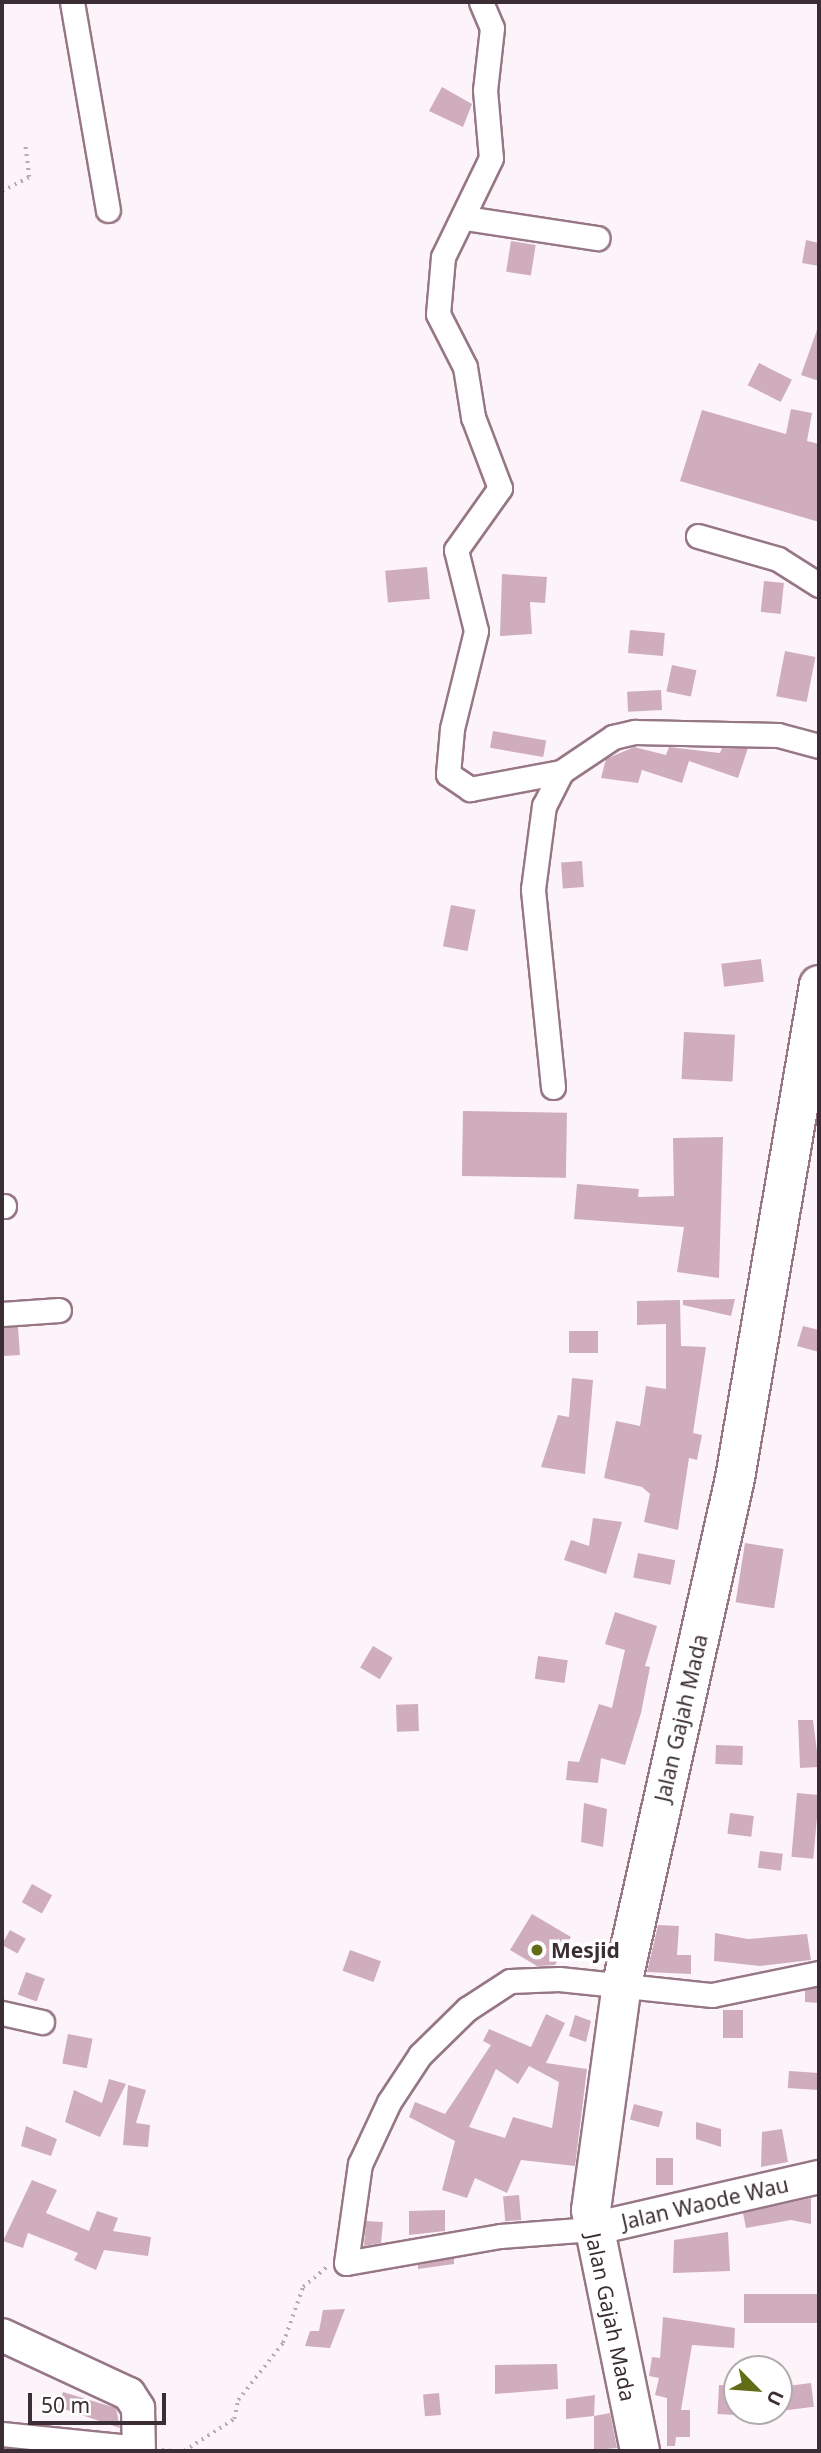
<!DOCTYPE html>
<html>
<head>
<meta charset="utf-8">
<style>
  body { margin:0 }
  #map { position:relative; width:821px; height:2453px; overflow:hidden; background:#fcf4f8; font-family:"Noto Sans",sans-serif }
  div>[style] { position:absolute }
  [style*='--x'] { left:calc(var(--x)*1px); top:calc(var(--y)*1px); width:calc(var(--w)*1px); rotate:calc(var(--a)*1deg) }
  .building>* { inset:0; background:#d0adbc; transform-origin:0 0 }
  .path>* { height:3.5px; margin-top:-1.75px; transform-origin:0; background:repeating-linear-gradient(90deg,#b5abb0 0 2px,transparent 0 7px) }
  .roads { filter:drop-shadow(2px 0 #977785) drop-shadow(-2px 0 #977785) drop-shadow(0 2px #977785) drop-shadow(0 -2px #977785) }
  .street>* { height:23px; margin:-11.5px; padding:0 11.5px; transform-origin:11.5px; border-radius:11.5px; background:#fff }
  .secondary>* { height:32px; margin:-16px; padding:0 16px; transform-origin:16px; border-radius:16px; background:#fff }
  .highway>* { height:38px; margin:-19px; padding:0 19px; transform-origin:19px; border-radius:19px; background:#fff }
  .dots>* { width:19px; height:19px; translate:-50% -50%; box-sizing:border-box; border:4px solid #fff; border-radius:50% }
  span { translate:-50% -50%; white-space:nowrap; text-align:center; line-height:1.15; -webkit-text-stroke:7px #fff; paint-order:stroke }
  .street-label { font-size:21px; color:#3b2d34 }
  .poi-label { font-size:21px; color:#3b2d34; font-weight:700 }
  .left { translate:0 -50%; text-align:left }
  .frame { position:absolute; inset:0; border:4px solid #3b2d34; pointer-events:none }
  .north { position:absolute; left:723px; top:2355px; width:70px; height:70px; box-sizing:border-box; background:#fff; border:2px solid #b1abae; border-radius:50%; rotate:115deg; font-size:19px; font-weight:700; line-height:28px; text-align:center; color:#3b2d34 }
  .north::after { content:''; display:block; margin:auto; width:24px; height:32px; background:#626e17; clip-path:polygon(50% 0,100% 100%,50% 72%,0 100%) }
  .scale { position:absolute; left:28px; top:2393px; width:138px; height:32px; box-sizing:border-box; border:4px solid #3b2d34; border-top:0; padding-left:9px; font-size:21px; line-height:24px; white-space:nowrap; color:#3b2d34; -webkit-text-stroke:5px #fff; paint-order:stroke }
</style>
</head>
<body>
<div id="map">
  <div class="building">
    <i style="clip-path:polygon(442px 87px,472px 104px,463px 127px,429px 111px)"></i>
    <i style="clip-path:polygon(806px 240px,819px 243px,819px 266px,802px 263px)"></i>
    <i style="left:511px;top:241px;width:25px;height:31px;rotate:9deg"></i>
    <i style="clip-path:polygon(817px 330px,819px 330px,819px 381px,801px 375px)"></i>
    <i style="left:759px;top:363px;width:37px;height:25px;rotate:27deg"></i>
    <i style="clip-path:polygon(791px 409px,812px 413px,807px 441px,819px 444px,819px 522px,680px 481px,702px 410px,786px 434px)"></i>
    <i style="left:427px;top:567px;width:32px;height:42px;rotate:85deg"></i>
    <i style="clip-path:polygon(502px 574px,547px 577px,545px 603px,530px 602px,532px 634px,500px 636px)"></i>
    <i style="left:764px;top:581px;width:20px;height:31px;rotate:6deg"></i>
    <i style="left:630px;top:630px;width:35px;height:23px;rotate:5deg"></i>
    <i style="left:785px;top:651px;width:31px;height:46px;rotate:11deg"></i>
    <i style="left:672px;top:665px;width:25px;height:27px;rotate:12deg"></i>
    <i style="left:661px;top:690px;width:20px;height:34px;rotate:87deg"></i>
    <i style="left:493px;top:731px;width:54px;height:17px;rotate:10deg"></i>
    <i style="clip-path:polygon(634px 747px,666px 755px,669px 747px,720px 753px,722px 748px,748px 748px,738px 778px,689px 761px,682px 783px,642px 770px,638px 783px,601px 778px,606px 759px)"></i>
    <i style="left:582px;top:861px;width:26px;height:21px;rotate:86deg"></i>
    <i style="left:451px;top:905px;width:25px;height:42px;rotate:11deg"></i>
    <i style="left:761px;top:959px;width:23px;height:40px;rotate:83deg"></i>
    <i style="left:684px;top:1032px;width:51px;height:47px;rotate:3deg"></i>
    <i style="left:463px;top:1111px;width:104px;height:65px;rotate:1deg"></i>
    <i style="clip-path:polygon(723px 1137px,719px 1278px,677px 1272px,684px 1227px,574px 1219px,577px 1184px,639px 1189px,638px 1197px,674px 1196px,673px 1138px)"></i>
    <i style="clip-path:polygon(735px 1299px,731px 1316px,683px 1305px,683px 1300px)"></i>
    <i style="clip-path:polygon(680px 1300px,681px 1346px,706px 1347px,693px 1433px,702px 1435px,697px 1460px,689px 1458px,678px 1530px,644px 1522px,650px 1494px,642px 1487px,604px 1478px,616px 1421px,640px 1426px,646px 1386px,666px 1389px,666px 1324px,637px 1325px,637px 1301px)"></i>
    <i style="clip-path:polygon(803px 1326px,819px 1330px,819px 1352px,797px 1346px)"></i>
    <i style="left:18px;top:1327px;width:28px;height:16px;rotate:86deg"></i>
    <i style="left:569px;top:1331px;width:29px;height:22px"></i>
    <i style="clip-path:polygon(572px 1378px,593px 1380px,585px 1474px,541px 1467px,558px 1415px,569px 1417px)"></i>
    <i style="clip-path:polygon(593px 1518px,622px 1522px,606px 1574px,564px 1560px,571px 1540px,589px 1546px)"></i>
    <i style="left:745px;top:1543px;width:39px;height:60px;rotate:9deg"></i>
    <i style="left:638px;top:1553px;width:38px;height:25px;rotate:11deg"></i>
    <i style="clip-path:polygon(615px 1612px,657px 1626px,645px 1666px,650px 1667px,641px 1713px,625px 1765px,601px 1758px,598px 1783px,566px 1780px,568px 1761px,579px 1762px,599px 1704px,612px 1708px,625px 1650px,605px 1644px)"></i>
    <i style="left:373px;top:1646px;width:23px;height:25px;rotate:31deg"></i>
    <i style="left:538px;top:1656px;width:30px;height:23px;rotate:8deg"></i>
    <i style="left:418px;top:1704px;width:27px;height:22px;rotate:88deg"></i>
    <i style="clip-path:polygon(798px 1720px,813px 1720px,819px 1767px,800px 1768px)"></i>
    <i style="left:716px;top:1745px;width:27px;height:19px;rotate:2deg"></i>
    <i style="left:797px;top:1793px;width:22px;height:64px;rotate:5deg"></i>
    <i style="clip-path:polygon(584px 1803px,607px 1809px,603px 1847px,581px 1842px)"></i>
    <i style="left:730px;top:1813px;width:24px;height:21px;rotate:7deg"></i>
    <i style="left:760px;top:1851px;width:23px;height:17px;rotate:7deg"></i>
    <i style="left:32px;top:1884px;width:23px;height:21px;rotate:29deg"></i>
    <i style="clip-path:polygon(532px 1914px,571px 1937px,555px 1965px,537px 1966px,510px 1950px)"></i>
    <i style="clip-path:polygon(658px 1925px,679px 1926px,677px 1955px,691px 1955px,691px 1974px,647px 1972px)"></i>
    <i style="left:10px;top:1930px;width:18px;height:17px;rotate:29deg"></i>
    <i style="clip-path:polygon(715px 1933px,748px 1939px,807px 1934px,811px 1960px,760px 1966px,714px 1961px)"></i>
    <i style="left:350px;top:1950px;width:33px;height:22px;rotate:20deg"></i>
    <i style="left:26px;top:1972px;width:20px;height:24px;rotate:20deg"></i>
    <i style="clip-path:polygon(819px 1987px,819px 2003px,805px 2002px,805px 1990px)"></i>
    <i style="left:723px;top:2010px;width:20px;height:28px"></i>
    <i style="clip-path:polygon(evenodd,546px 2014px,565px 2023px,546px 2063px,587px 2069px,575px 2166px,521px 2160px,507px 2193px,475px 2178px,467px 2198px,442px 2190px,455px 2141px,409px 2117px,415px 2102px,445px 2114px,491px 2045px,483px 2041px,489px 2029px,531px 2047px,546px 2014px,529px 2066px,559px 2082px,552px 2128px,513px 2117px,505px 2138px,469px 2127px,496px 2069px,518px 2084px,529px 2066px)"></i>
    <i style="clip-path:polygon(575px 2015px,591px 2021px,586px 2042px,569px 2036px)"></i>
    <i style="left:68px;top:2034px;width:25px;height:30px;rotate:11deg"></i>
    <i style="left:789px;top:2071px;width:30px;height:17px;rotate:4deg"></i>
    <i style="clip-path:polygon(109px 2079px,126px 2084px,100px 2137px,65px 2122px,74px 2090px,102px 2103px)"></i>
    <i style="clip-path:polygon(128px 2085px,146px 2090px,136px 2123px,150px 2125px,148px 2147px,123px 2145px)"></i>
    <i style="left:634px;top:2104px;width:30px;height:16px;rotate:15deg"></i>
    <i style="clip-path:polygon(696px 2122px,721px 2129px,721px 2147px,696px 2139px)"></i>
    <i style="clip-path:polygon(26px 2126px,57px 2139px,51px 2156px,21px 2146px)"></i>
    <i style="clip-path:polygon(782px 2129px,788px 2162px,761px 2167px,762px 2132px)"></i>
    <i style="left:656px;top:2158px;width:17px;height:27px"></i>
    <i style="clip-path:polygon(32px 2180px,57px 2190px,46px 2213px,89px 2231px,97px 2211px,118px 2218px,113px 2231px,151px 2237px,148px 2256px,104px 2250px,96px 2270px,74px 2260px,78px 2253px,28px 2233px,23px 2248px,3px 2241px)"></i>
    <i style="left:519px;top:2195px;width:25px;height:16px;rotate:85deg"></i>
    <i style="clip-path:polygon(811px 2198px,811px 2224px,791px 2220px,746px 2228px,743px 2213px)"></i>
    <i style="clip-path:polygon(445px 2210px,445px 2231px,409px 2235px,409px 2211px)"></i>
    <i style="clip-path:polygon(366px 2221px,383px 2222px,381px 2243px,364px 2246px)"></i>
    <i style="clip-path:polygon(728px 2232px,730px 2271px,673px 2273px,674px 2240px)"></i>
    <i style="clip-path:polygon(454px 2258px,454px 2264px,418px 2269px,418px 2265px)"></i>
    <i style="left:819px;top:2294px;width:29px;height:75px;rotate:90deg"></i>
    <i style="clip-path:polygon(345px 2309px,330px 2348px,305px 2346px,310px 2331px,319px 2331px,323px 2310px)"></i>
    <i style="clip-path:polygon(663px 2317px,735px 2328px,734px 2348px,692px 2345px,681px 2410px,690px 2410px,690px 2437px,676px 2437px,675px 2446px,667px 2446px,667px 2398px,655px 2395px,659px 2378px,649px 2376px,652px 2357px,660px 2358px)"></i>
    <i style="clip-path:polygon(557px 2364px,558px 2389px,495px 2394px,495px 2365px)"></i>
    <i style="left:811px;top:2383px;width:24px;height:32px;rotate:83deg"></i>
    <i style="left:719px;top:2385px;width:18px;height:29px;rotate:3deg"></i>
    <i style="clip-path:polygon(63px 2392px,116px 2408px,120px 2428px,58px 2407px)"></i>
    <i style="left:439px;top:2393px;width:22px;height:16px;rotate:85deg"></i>
    <i style="clip-path:polygon(595px 2395px,594px 2416px,566px 2419px,566px 2399px)"></i>
    <i style="clip-path:polygon(610px 2413px,617px 2448px,594px 2450px,594px 2416px)"></i>
  </div>
  <div class="path">
    <i style="--x:2;--y:191;--w:30;--a:-27"></i>
    <i style="--x:29;--y:177;--w:34;--a:-97"></i>
    <i style="--x:162;--y:2450;--w:12;--a:5"></i>
    <i style="--x:184;--y:2451;--w:59;--a:-32.6"></i>
    <i style="--x:234;--y:2419;--w:19;--a:-78"></i>
    <i style="--x:238;--y:2400;--w:73;--a:-51.7"></i>
    <i style="--x:283;--y:2343;--w:59;--a:-70.3"></i>
    <i style="--x:303;--y:2287;--w:33;--a:-40"></i>
  </div>
  <div class="roads">
    <div class="street">
      <i style="--x:72;--y:2;--w:211;--a:80.2"></i>
      <i style="--x:481;--y:2;--w:28;--a:67"></i>
      <i style="--x:492;--y:28;--w:62;--a:96.4"></i>
      <i style="--x:485;--y:90;--w:68;--a:85"></i>
      <i style="--x:491;--y:158;--w:110;--a:115.9"></i>
      <i style="--x:443;--y:257;--w:57;--a:95"></i>
      <i style="--x:438;--y:314;--w:59;--a:63"></i>
      <i style="--x:465;--y:367;--w:51;--a:80.9"></i>
      <i style="--x:473;--y:417;--w:76;--a:69.2"></i>
      <i style="--x:500;--y:488;--w:76;--a:125.4"></i>
      <i style="--x:456;--y:550;--w:83;--a:76.1"></i>
      <i style="--x:476;--y:631;--w:101;--a:103.8"></i>
      <i style="--x:452;--y:729;--w:45;--a:95.1"></i>
      <i style="--x:448;--y:774;--w:27;--a:34"></i>
      <i style="--x:470;--y:789;--w:93;--a:-10.6"></i>
      <i style="--x:466;--y:218;--w:133;--a:8.7"></i>
      <i style="--x:698;--y:536;--w:83;--a:16"></i>
      <i style="--x:778;--y:559;--w:49;--a:32.4"></i>
      <i style="--x:553;--y:1087;--w:199;--a:-95.8"></i>
      <i style="--x:533;--y:889;--w:84;--a:-82.5"></i>
      <i style="--x:544;--y:806;--w:38;--a:-63"></i>
      <i style="--x:561;--y:772;--w:63;--a:-33.9"></i>
      <i style="--x:613;--y:737;--w:23;--a:-13"></i>
      <i style="--x:635;--y:732;--w:143;--a:1.2"></i>
      <i style="--x:778;--y:735;--w:42;--a:15"></i>
      <i style="--x:2;--y:1206;--w:2;--a:0"></i>
      <i style="--x:2;--y:1314;--w:57;--a:-4"></i>
      <i style="--x:2;--y:2013;--w:41;--a:12.7"></i>
      <i style="--x:592;--y:2229;--w:92;--a:175.6"></i>
      <i style="--x:500;--y:2236;--w:156;--a:170.1"></i>
      <i style="--x:346;--y:2263;--w:100;--a:-82"></i>
      <i style="--x:360;--y:2164;--w:68;--a:-64.9"></i>
      <i style="--x:389;--y:2102;--w:56;--a:-56.6"></i>
      <i style="--x:420;--y:2055;--w:66;--a:-44.4"></i>
      <i style="--x:467;--y:2009;--w:51;--a:-33.1"></i>
      <i style="--x:510;--y:1981;--w:49;--a:-2.3"></i>
      <i style="--x:559;--y:1979;--w:154;--a:6"></i>
      <i style="--x:712;--y:1995;--w:109;--a:-11.6"></i>
      <i style="--x:2;--y:2434;--w:138;--a:5.8"></i>
    </div>
    <div class="secondary">
      <i style="--x:592;--y:2229;--w:233;--a:-12.9"></i>
      <i style="--x:2;--y:2335;--w:140;--a:24.9"></i>
      <i style="--x:129;--y:2394;--w:17;--a:57"></i>
      <i style="--x:138;--y:2408;--w:43;--a:88.7"></i>
    </div>
    <div class="highway">
      <i style="--x:640;--y:2451;--w:246;--a:-101.5"></i>
      <i style="--x:591;--y:2210;--w:228;--a:-82.2"></i>
      <i style="--x:622;--y:1984;--w:518;--a:-77.41"></i>
      <i style="--x:735;--y:1478;--w:500;--a:-80.33"></i>
    </div>
  </div>
  <div class="dots">
    <i style="left:537px;top:1950px;background:#626e17"></i>
  </div>
  <div class="street-label">
    <span style="left:681px;top:1718px;rotate:-77deg">Jalan Gajah Mada</span>
    <span style="left:705px;top:2203px;rotate:-13deg">Jalan Waode Wau</span>
    <span style="left:611px;top:2317px;rotate:78deg">Jalan Gajah Mada</span>
  </div>
  <div class="poi-label">
    <span class="left" style="left:551px;top:1950px">Mesjid</span>
  </div>
  <div class="frame"></div>
  <div class="north">U</div>
  <div class="scale">50 m</div>
</div>
</body>
</html>
